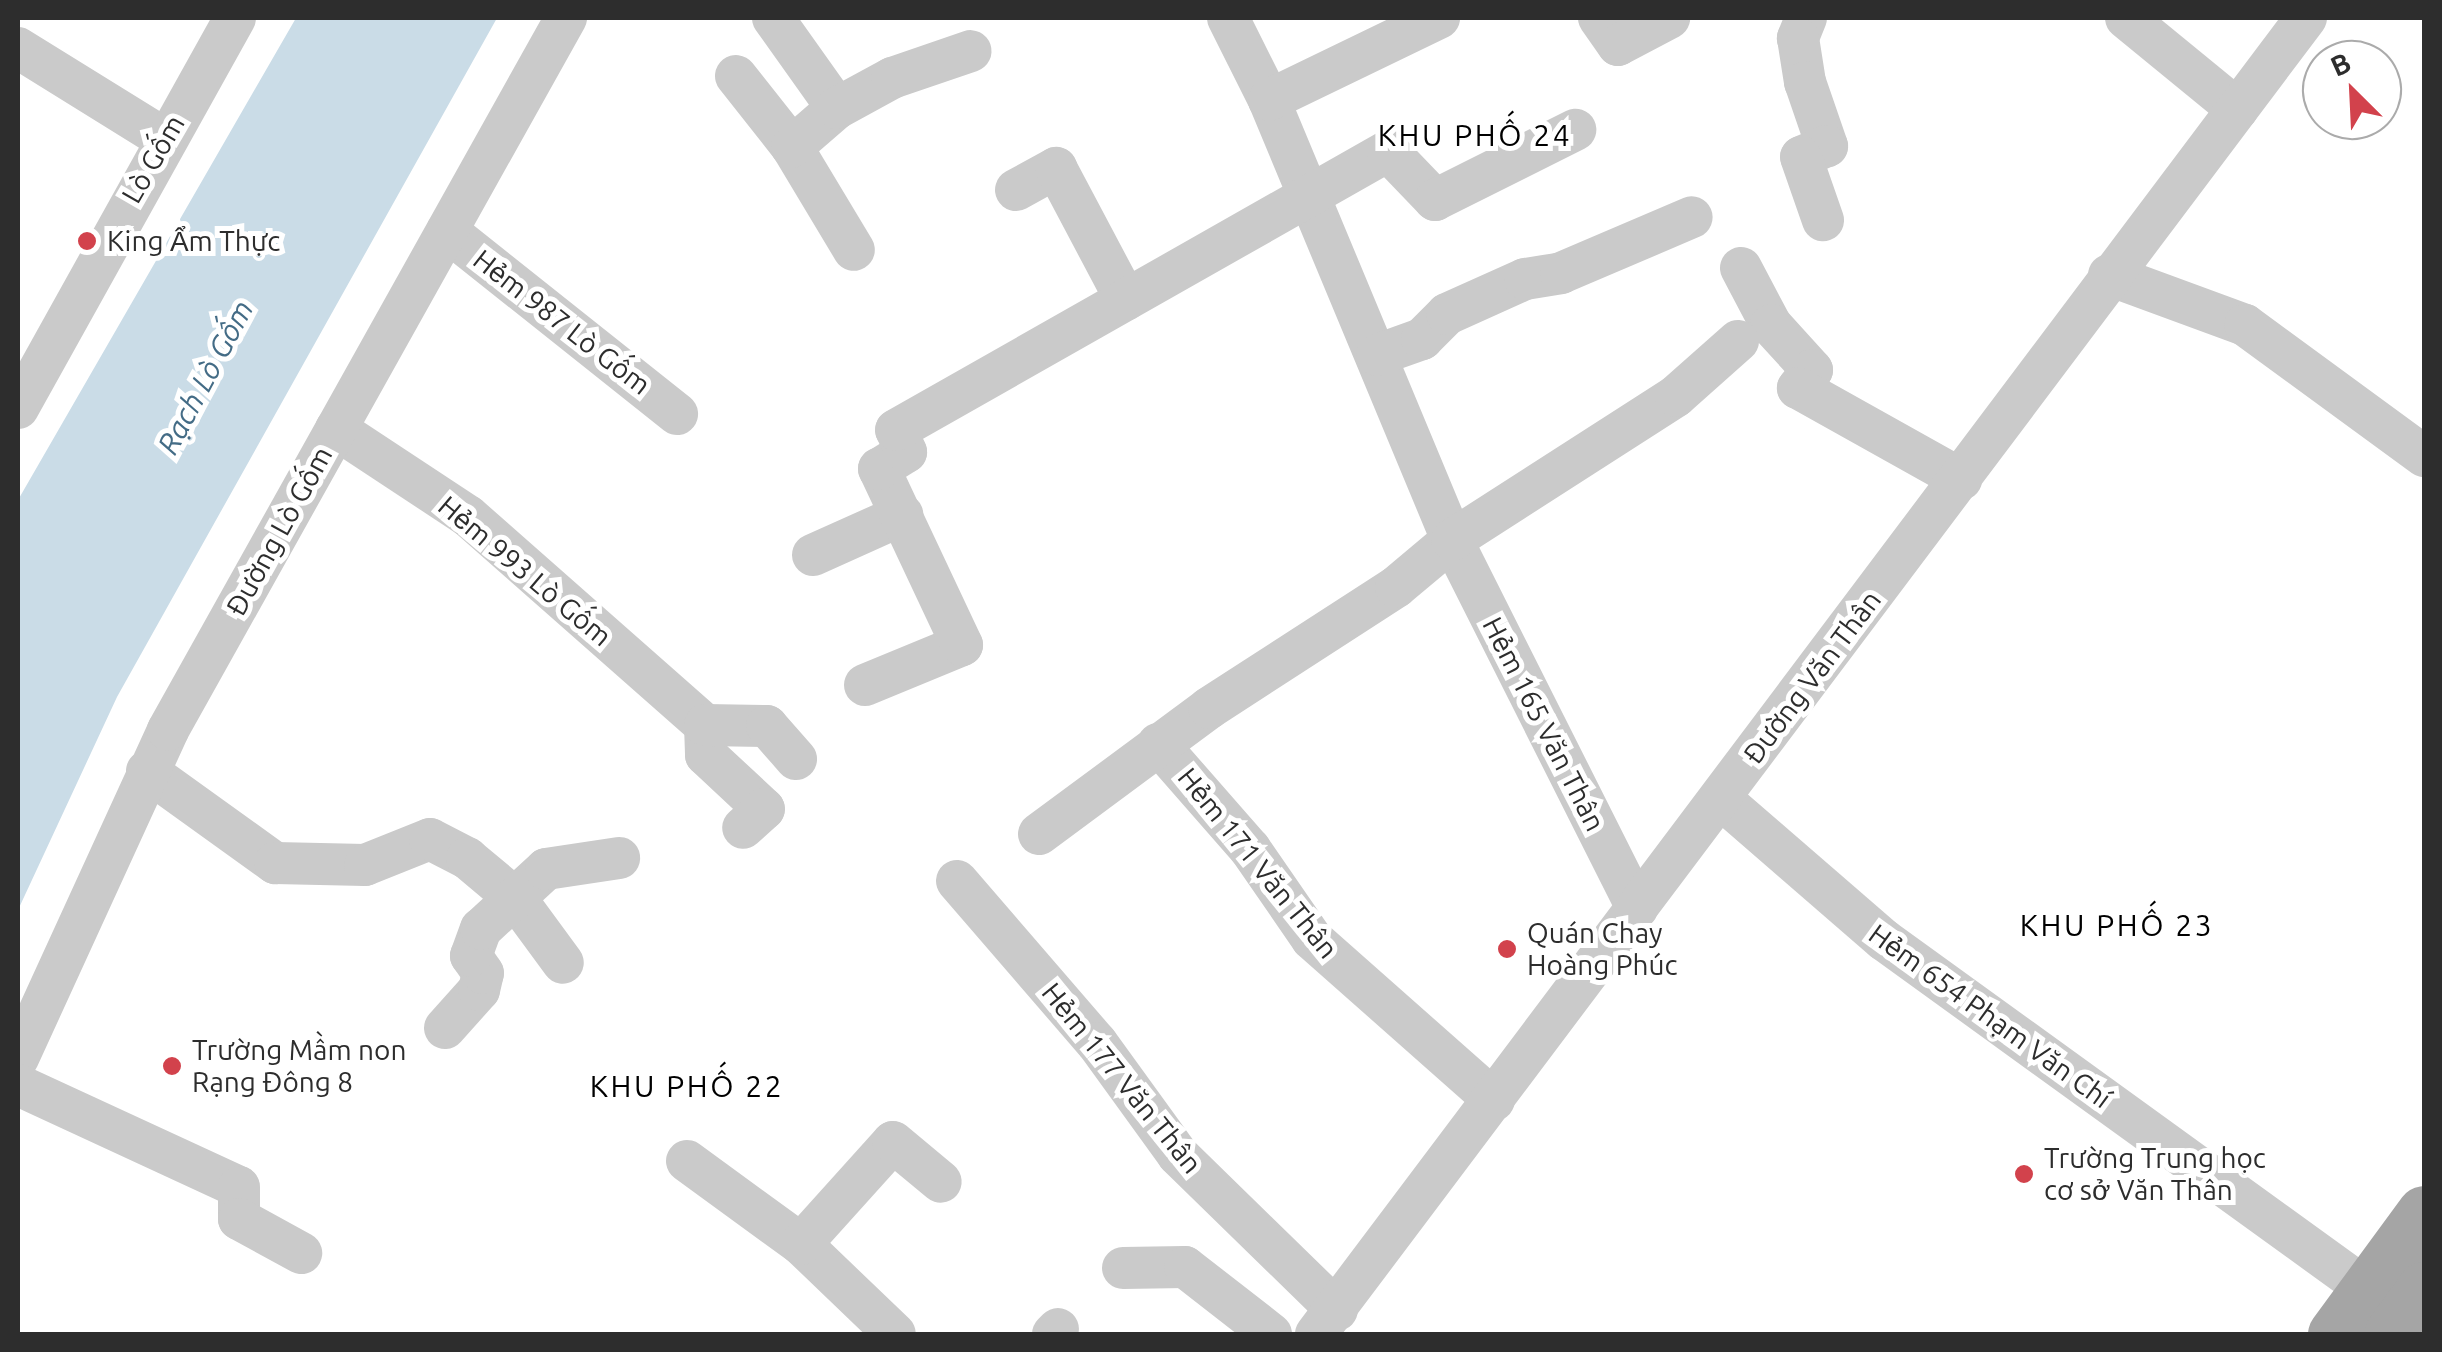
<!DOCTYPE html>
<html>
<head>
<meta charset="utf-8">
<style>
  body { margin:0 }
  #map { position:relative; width:2442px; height:1352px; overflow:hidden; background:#fff; font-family:Ubuntu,sans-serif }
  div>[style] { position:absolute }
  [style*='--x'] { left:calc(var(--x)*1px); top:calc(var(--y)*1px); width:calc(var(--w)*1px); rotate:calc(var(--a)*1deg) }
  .water>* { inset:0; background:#cadce7 }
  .minor>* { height:42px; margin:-21px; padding:0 21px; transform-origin:21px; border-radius:21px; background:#cacaca }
  .major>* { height:55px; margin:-27.5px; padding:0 27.5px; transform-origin:27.5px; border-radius:27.5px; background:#a5a5a5 }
  .dots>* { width:28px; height:28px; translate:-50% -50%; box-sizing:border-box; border:5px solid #fff; border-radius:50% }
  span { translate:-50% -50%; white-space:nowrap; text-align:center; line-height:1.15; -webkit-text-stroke:10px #fff; paint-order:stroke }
  .street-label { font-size:28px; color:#2d2d2d }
  .poi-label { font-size:28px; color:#2d2d2d }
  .left { translate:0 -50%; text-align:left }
  .neighbourhood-label { font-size:30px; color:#000; letter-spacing:2.5px }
  .water-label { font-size:30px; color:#446c86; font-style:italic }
  .frame { position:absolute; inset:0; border:20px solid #2d2d2d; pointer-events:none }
  .north { position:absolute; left:2302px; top:40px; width:100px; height:100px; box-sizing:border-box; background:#fff; border:2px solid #ababab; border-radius:50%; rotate:336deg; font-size:28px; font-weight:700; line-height:40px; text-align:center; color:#2d2d2d }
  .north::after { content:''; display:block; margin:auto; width:35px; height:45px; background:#d2424c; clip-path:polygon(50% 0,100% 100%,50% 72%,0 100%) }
</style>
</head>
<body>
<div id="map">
  <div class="water">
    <i style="clip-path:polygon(296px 18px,497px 18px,117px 697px,18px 910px,18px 500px)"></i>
  </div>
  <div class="minor">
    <i style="--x:773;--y:18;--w:110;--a:54.6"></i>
    <i style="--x:1228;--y:18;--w:92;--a:63.4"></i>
    <i style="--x:1269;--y:100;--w:477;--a:67.4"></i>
    <i style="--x:1452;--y:540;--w:412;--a:63.3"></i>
    <i style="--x:1599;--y:18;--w:33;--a:55"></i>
    <i style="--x:1618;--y:45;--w:58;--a:-27.9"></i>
    <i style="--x:1806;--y:18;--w:22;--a:112"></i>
    <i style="--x:1798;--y:38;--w:45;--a:81"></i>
    <i style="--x:1805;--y:82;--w:68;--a:71"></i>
    <i style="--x:1827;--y:146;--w:28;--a:157"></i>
    <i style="--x:1801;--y:157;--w:67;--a:70.8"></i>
    <i style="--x:2126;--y:18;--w:144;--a:39.3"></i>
    <i style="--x:18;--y:48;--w:173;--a:31.8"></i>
    <i style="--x:736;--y:76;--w:90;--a:51.7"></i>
    <i style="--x:792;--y:147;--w:120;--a:59"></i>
    <i style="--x:1269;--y:100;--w:189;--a:-25.8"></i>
    <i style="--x:792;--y:147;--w:60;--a:-40.9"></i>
    <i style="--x:837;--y:108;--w:63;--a:-28.6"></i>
    <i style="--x:892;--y:78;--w:83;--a:-18.9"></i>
    <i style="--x:1016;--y:190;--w:46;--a:-28.8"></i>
    <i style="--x:1056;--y:168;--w:149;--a:62.1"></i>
    <i style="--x:447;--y:231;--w:294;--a:38.5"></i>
    <i style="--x:1741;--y:268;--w:64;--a:62.2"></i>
    <i style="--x:1771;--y:325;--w:61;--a:47.7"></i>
    <i style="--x:1812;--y:370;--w:23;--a:128"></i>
    <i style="--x:1798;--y:388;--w:187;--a:29.2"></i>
    <i style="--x:2109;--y:275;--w:145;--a:20.2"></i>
    <i style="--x:2245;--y:325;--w:222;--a:36.2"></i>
    <i style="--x:1377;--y:355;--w:48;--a:-19.6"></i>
    <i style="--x:1422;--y:339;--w:35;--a:-45"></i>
    <i style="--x:1447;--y:314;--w:85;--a:-24.2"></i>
    <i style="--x:1525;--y:279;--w:36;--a:-9"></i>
    <i style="--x:1561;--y:273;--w:142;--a:-23.1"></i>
    <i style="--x:18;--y:408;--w:446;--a:-60.9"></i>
    <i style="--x:336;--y:429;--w:158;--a:33.4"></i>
    <i style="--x:468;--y:516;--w:316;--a:41.4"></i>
    <i style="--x:813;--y:555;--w:98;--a:-24.2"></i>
    <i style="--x:865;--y:685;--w:105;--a:-22.4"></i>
    <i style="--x:962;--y:645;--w:195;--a:-115.2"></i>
    <i style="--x:879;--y:469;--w:32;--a:-32"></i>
    <i style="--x:906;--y:452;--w:24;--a:-114"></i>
    <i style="--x:896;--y:430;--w:566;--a:-29.56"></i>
    <i style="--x:1388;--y:151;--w:68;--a:46.2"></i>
    <i style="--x:1435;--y:200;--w:157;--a:-26.6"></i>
    <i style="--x:705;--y:725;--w:30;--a:88"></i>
    <i style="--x:706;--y:755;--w:79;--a:43"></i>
    <i style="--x:764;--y:809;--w:28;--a:138"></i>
    <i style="--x:705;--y:725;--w:62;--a:0.9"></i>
    <i style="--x:767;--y:726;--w:44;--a:48.7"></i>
    <i style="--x:1158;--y:744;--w:140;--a:48.8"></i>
    <i style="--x:1250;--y:849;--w:109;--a:55.4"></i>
    <i style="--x:1312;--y:939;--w:243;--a:41.5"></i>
    <i style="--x:147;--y:771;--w:158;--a:35.7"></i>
    <i style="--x:275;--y:863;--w:90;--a:1.3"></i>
    <i style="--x:365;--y:865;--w:70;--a:-21.8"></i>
    <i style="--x:430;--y:839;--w:42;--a:27.2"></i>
    <i style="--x:467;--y:858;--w:64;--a:39.9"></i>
    <i style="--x:516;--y:899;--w:79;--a:53.7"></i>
    <i style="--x:1720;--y:798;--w:217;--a:40.9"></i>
    <i style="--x:1884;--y:940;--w:628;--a:35.87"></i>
    <i style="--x:1039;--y:834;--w:212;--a:-36.5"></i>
    <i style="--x:1209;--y:708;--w:223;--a:-32.9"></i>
    <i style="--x:1396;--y:587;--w:73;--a:-40"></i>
    <i style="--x:1452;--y:540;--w:266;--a:-32.7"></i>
    <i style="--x:1676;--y:396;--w:83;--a:-41.6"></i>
    <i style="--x:957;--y:881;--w:214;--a:49.2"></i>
    <i style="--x:1097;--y:1043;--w:138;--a:54.1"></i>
    <i style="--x:1178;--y:1155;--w:222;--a:44.3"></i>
    <i style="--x:445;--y:1028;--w:51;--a:-48.2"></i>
    <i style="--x:479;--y:990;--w:17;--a:-77"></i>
    <i style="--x:483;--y:973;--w:21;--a:-125"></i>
    <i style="--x:471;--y:956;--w:29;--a:-70"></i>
    <i style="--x:481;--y:929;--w:88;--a:-42.7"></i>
    <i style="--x:546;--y:869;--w:74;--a:-8.6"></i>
    <i style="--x:18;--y:1058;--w:361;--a:-65.4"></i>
    <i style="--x:168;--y:730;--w:816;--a:-60.8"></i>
    <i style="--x:18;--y:1085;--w:243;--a:24.8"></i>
    <i style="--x:239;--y:1187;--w:32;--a:90"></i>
    <i style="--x:239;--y:1219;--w:71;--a:28.7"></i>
    <i style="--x:687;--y:1161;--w:141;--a:36.1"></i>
    <i style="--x:801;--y:1244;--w:130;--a:43.8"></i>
    <i style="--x:801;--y:1244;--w:137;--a:-48"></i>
    <i style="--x:893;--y:1142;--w:62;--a:39.8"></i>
    <i style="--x:1123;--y:1268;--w:62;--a:-0.9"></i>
    <i style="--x:1185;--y:1267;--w:109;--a:37.9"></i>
    <i style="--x:1053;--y:1334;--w:7;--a:-45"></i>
    <i style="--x:1316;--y:1334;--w:1647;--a:-53.05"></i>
  </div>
  <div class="major">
    <i style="--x:2335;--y:1334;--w:150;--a:-53.7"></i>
    <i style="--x:2391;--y:1334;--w:56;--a:-53.7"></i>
  </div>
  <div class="dots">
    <i style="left:87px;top:241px;background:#d2424c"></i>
    <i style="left:1507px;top:949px;background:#d2424c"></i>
    <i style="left:172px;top:1066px;background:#d2424c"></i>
    <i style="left:2024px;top:1174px;background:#d2424c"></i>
  </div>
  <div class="street-label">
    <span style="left:153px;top:159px;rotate:-60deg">Lò Gốm</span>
    <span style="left:562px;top:322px;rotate:38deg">Hẻm 987 Lò Gốm</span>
    <span style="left:279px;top:531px;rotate:-61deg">Đường Lò Gốm</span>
    <span style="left:525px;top:571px;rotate:40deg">Hẻm 993 Lò Gốm</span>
    <span style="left:1812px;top:677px;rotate:-53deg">Đường Văn Thân</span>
    <span style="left:1544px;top:724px;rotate:63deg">Hẻm 165 Văn Thân</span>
    <span style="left:1258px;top:863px;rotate:51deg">Hẻm 171 Văn Thân</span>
    <span style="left:1990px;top:1016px;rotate:36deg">Hẻm 654 Phạm Văn Chí</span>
    <span style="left:1122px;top:1078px;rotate:51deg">Hẻm 177 Văn Thân</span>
  </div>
  <div class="poi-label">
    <span class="left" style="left:107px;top:241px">King Ẩm Thực</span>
    <span class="left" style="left:1527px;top:949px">Quán Chay<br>Hoàng Phúc</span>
    <span class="left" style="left:192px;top:1066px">Trường Mầm non<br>Rạng Đông 8</span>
    <span class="left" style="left:2044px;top:1174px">Trường Trung học<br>cơ sở Văn Thân</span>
  </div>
  <div class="neighbourhood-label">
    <span style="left:1475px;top:135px">KHU PHỐ 24</span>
    <span style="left:2117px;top:925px">KHU PHỐ 23</span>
    <span style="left:687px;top:1086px">KHU PHỐ 22</span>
  </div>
  <div class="water-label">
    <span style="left:205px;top:377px;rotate:-62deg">Rạch Lò Gốm</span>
  </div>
  <div class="frame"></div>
  <div class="north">B</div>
</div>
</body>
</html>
